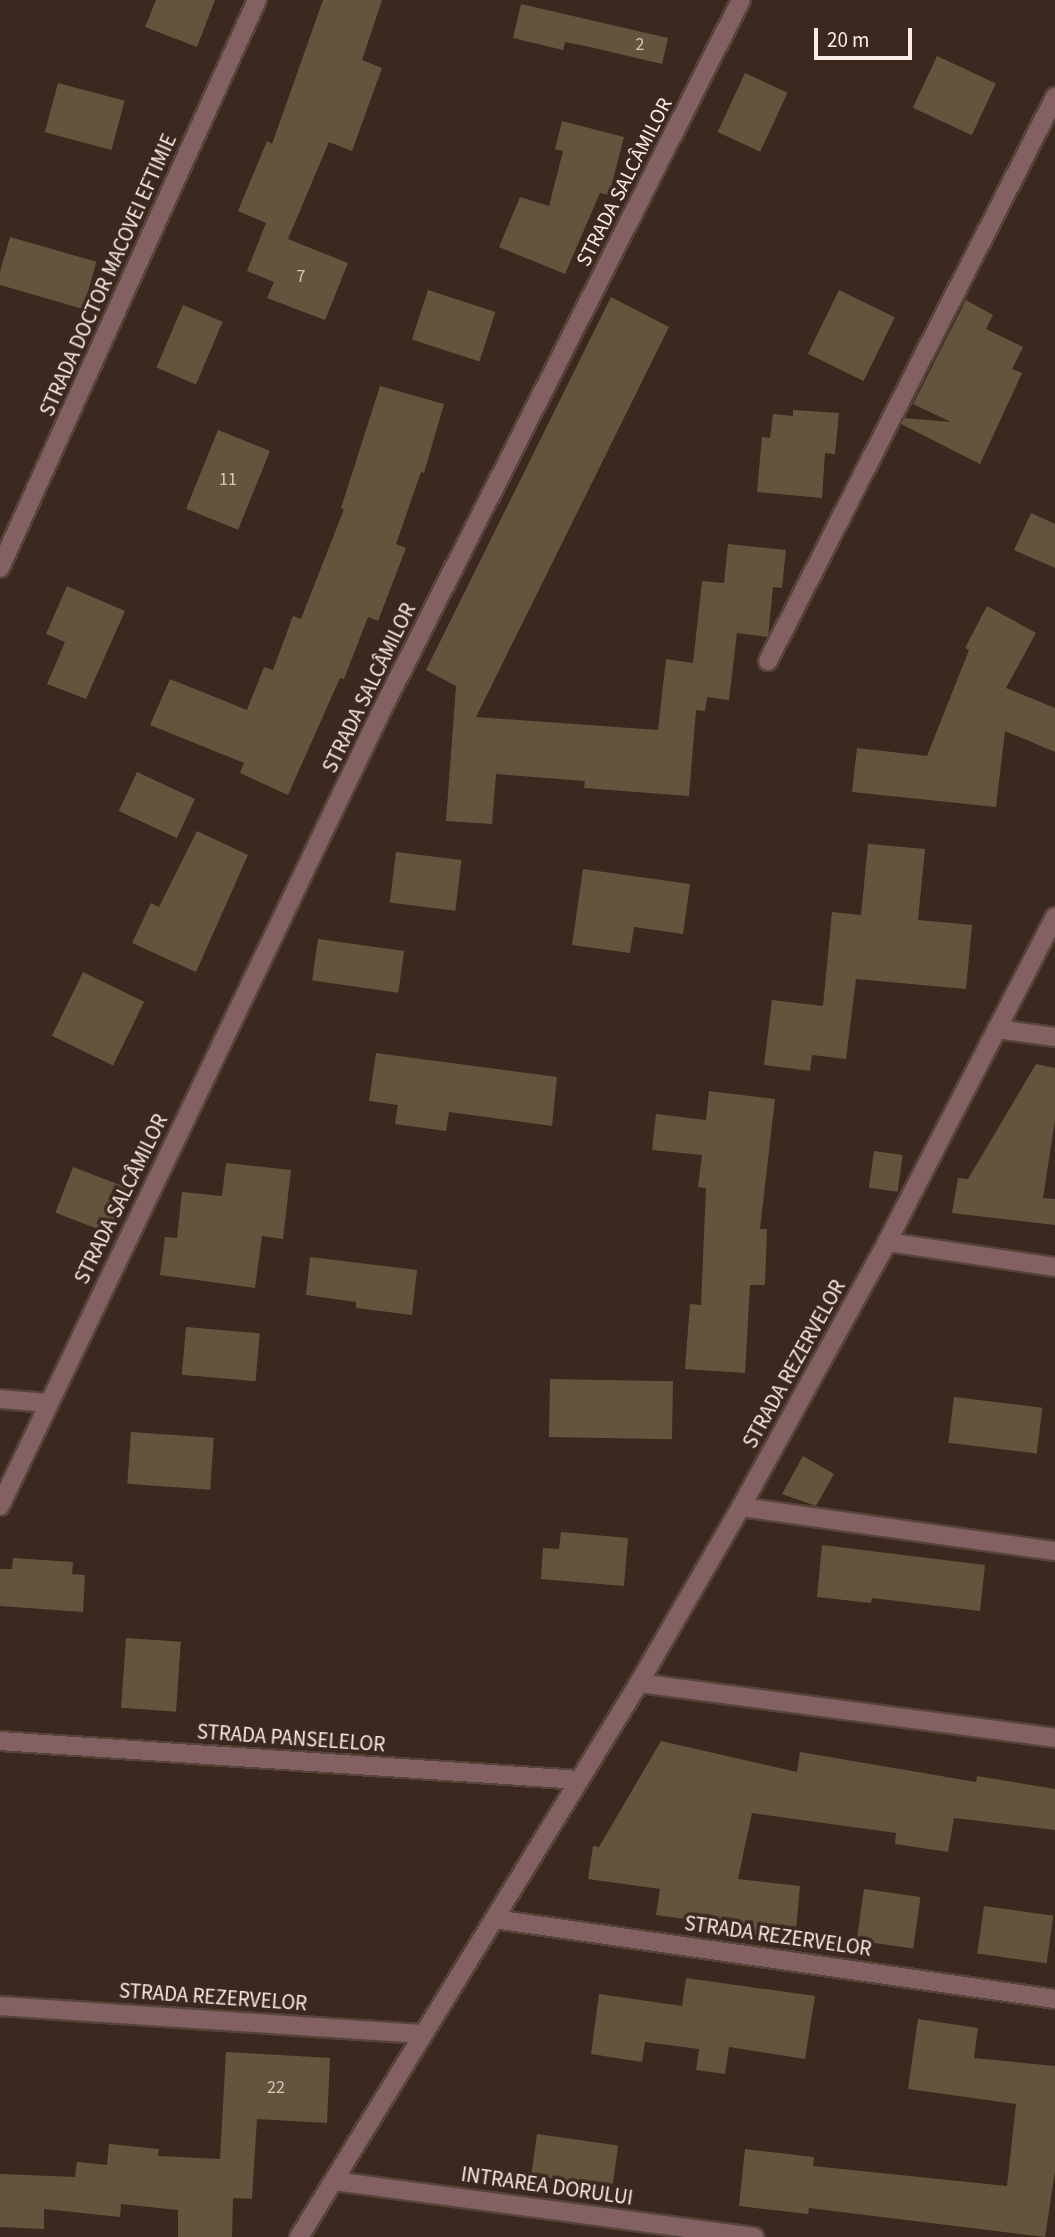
<!DOCTYPE html>
<html>
<head>
<meta charset="utf-8">
<style>
  body { margin:0 }
  #map { position:relative; width:1055px; height:2237px; overflow:hidden; background:#3b281f; font-family:"Source Sans 3",sans-serif }
  div>[style] { position:absolute }
  [style*='--x'] { left:calc(var(--x)*1px); top:calc(var(--y)*1px); width:calc(var(--w)*1px); rotate:calc(var(--a)*1deg) }
  .building>* { inset:0; background:#65543d; transform-origin:0 0 }
  .roads { filter:drop-shadow(2px 0 #56443b) drop-shadow(-2px 0 #56443b) drop-shadow(0 2px #56443b) drop-shadow(0 -2px #56443b) }
  .minor>* { height:18px; margin:-9px; padding:0 9px; transform-origin:9px; border-radius:9px; background:#836062 }
  .tertiary>* { height:18px; margin:-9px; padding:0 9px; transform-origin:9px; border-radius:9px; background:#836062 }
  span { translate:-50% -50%; white-space:nowrap; text-align:center; line-height:1.15; -webkit-text-stroke:7px #3b281f; paint-order:stroke }
  .number-label { font-size:18px; color:#d5c7bc }
  .number-label span { -webkit-text-stroke-width:0 }
  .street-label { font-size:21px; color:#faede7 }
  .scale { position:absolute; left:814px; top:28px; width:98px; height:32px; box-sizing:border-box; border:4px solid #faede7; border-top:0; padding-left:9px; font-size:21px; line-height:24px; white-space:nowrap; color:#faede7; -webkit-text-stroke:5px #3b281f; paint-order:stroke }
</style>
</head>
<body>
<div id="map">
  <div class="building">
    <i style="clip-path:polygon(156px 0,215px 0,197px 47px,145px 27px)"></i>
    <i style="clip-path:polygon(323px 0,382px 0,362px 60px,382px 68px,352px 151px,329px 142px,288px 239px,348px 263px,325px 320px,267px 298px,274px 282px,247px 271px,266px 223px,238px 211px,267px 141px,272px 144px)"></i>
    <i style="clip-path:polygon(521px 4px,668px 38px,662px 64px,590px 47px,565px 42px,563px 50px,513px 38px)"></i>
    <i style="left:937px;top:56px;width:65px;height:57px;rotate:25deg"></i>
    <i style="left:745px;top:73px;width:47px;height:65px;rotate:25deg"></i>
    <i style="left:58px;top:83px;width:69px;height:51px;rotate:15deg"></i>
    <i style="clip-path:polygon(562px 121px,624px 137px,609px 195px,600px 193px,565px 274px,499px 247px,520px 197px,549px 206px,563px 151px,555px 149px)"></i>
    <i style="left:10px;top:237px;width:90px;height:49px;rotate:16deg"></i>
    <i style="left:428px;top:290px;width:71px;height:52px;rotate:18deg"></i>
    <i style="left:839px;top:290px;width:62px;height:71px;rotate:26deg"></i>
    <i style="clip-path:polygon(611px 297px,669px 327px,476px 717px,658px 730px,666px 659px,693px 663px,702px 581px,724px 583px,728px 544px,786px 550px,782px 588px,773px 587px,768px 637px,737px 633px,729px 700px,707px 697px,705px 711px,696px 710px,689px 796px,584px 788px,585px 781px,496px 774px,492px 824px,446px 821px,456px 686px,426px 670px)"></i>
    <i style="clip-path:polygon(966px 300px,993px 315px,986px 329px,1023px 347px,1012px 369px,1022px 373px,980px 464px,901px 424px,904px 418px,951px 422px,913px 404px)"></i>
    <i style="left:183px;top:305px;width:43px;height:68px;rotate:23deg"></i>
    <i style="clip-path:polygon(380px 386px,444px 404px,424px 473px,421px 472px,396px 544px,406px 548px,378px 621px,368px 617px,344px 679px,340px 678px,288px 795px,240px 773px,244px 763px,150px 725px,170px 679px,247px 710px,264px 667px,273px 670px,293px 616px,301px 619px,344px 509px,341px 508px)"></i>
    <i style="clip-path:polygon(793px 410px,839px 413px,835px 454px,825px 453px,822px 498px,757px 492px,762px 437px,770px 438px,773px 414px,793px 416px)"></i>
    <i style="left:218px;top:430px;width:56px;height:85px;rotate:22deg"></i>
    <i style="clip-path:polygon(1031px 513px,1055px 524px,1055px 568px,1014px 550px)"></i>
    <i style="clip-path:polygon(67px 586px,125px 611px,86px 699px,47px 684px,65px 642px,46px 634px)"></i>
    <i style="clip-path:polygon(987px 606px,1036px 633px,1006px 688px,1055px 708px,1055px 752px,1005px 731px,996px 807px,852px 792px,857px 748px,927px 756px,969px 650px,965px 648px)"></i>
    <i style="left:137px;top:772px;width:64px;height:43px;rotate:25deg"></i>
    <i style="clip-path:polygon(197px 831px,248px 855px,196px 972px,132px 943px,151px 903px,159px 907px)"></i>
    <i style="clip-path:polygon(868px 844px,925px 849px,918px 920px,972px 925px,966px 989px,856px 979px,846px 1059px,812px 1055px,810px 1071px,764px 1065px,772px 1000px,823px 1006px,832px 912px,861px 915px)"></i>
    <i style="left:396px;top:852px;width:66px;height:51px;rotate:7deg"></i>
    <i style="clip-path:polygon(583px 869px,690px 884px,683px 934px,634px 927px,630px 953px,572px 945px)"></i>
    <i style="left:318px;top:939px;width:87px;height:42px;rotate:8deg"></i>
    <i style="left:83px;top:972px;width:68px;height:71px;rotate:26deg"></i>
    <i style="clip-path:polygon(376px 1053px,557px 1077px,552px 1126px,449px 1112px,446px 1131px,395px 1124px,398px 1105px,369px 1101px)"></i>
    <i style="clip-path:polygon(1036px 1064px,1055px 1068px,1055px 1120px,1043px 1198px,1055px 1199px,1055px 1225px,952px 1213px,958px 1178px,968px 1179px)"></i>
    <i style="clip-path:polygon(709px 1091px,775px 1099px,760px 1229px,767px 1229px,765px 1285px,750px 1285px,745px 1373px,685px 1369px,690px 1304px,701px 1305px,706px 1188px,698px 1187px,702px 1155px,652px 1150px,656px 1114px,706px 1120px)"></i>
    <i style="left:874px;top:1151px;width:29px;height:37px;rotate:8deg"></i>
    <i style="clip-path:polygon(226px 1163px,291px 1170px,283px 1239px,262px 1236px,255px 1288px,160px 1275px,165px 1237px,177px 1238px,182px 1192px,222px 1196px)"></i>
    <i style="left:73px;top:1167px;width:58px;height:49px;rotate:21deg"></i>
    <i style="clip-path:polygon(310px 1257px,417px 1270px,412px 1315px,356px 1308px,356px 1302px,306px 1295px)"></i>
    <i style="left:186px;top:1327px;width:74px;height:48px;rotate:5deg"></i>
    <i style="left:550px;top:1379px;width:123px;height:58px;rotate:1deg"></i>
    <i style="left:954px;top:1397px;width:89px;height:46px;rotate:7deg"></i>
    <i style="left:131px;top:1432px;width:83px;height:52px;rotate:4deg"></i>
    <i style="clip-path:polygon(803px 1456px,834px 1474px,816px 1506px,782px 1494px)"></i>
    <i style="clip-path:polygon(561px 1532px,628px 1538px,624px 1586px,541px 1579px,543px 1548px,559px 1549px)"></i>
    <i style="clip-path:polygon(822px 1545px,985px 1565px,980px 1611px,872px 1598px,871px 1603px,817px 1597px)"></i>
    <i style="clip-path:polygon(13px 1558px,73px 1562px,72px 1574px,85px 1575px,83px 1612px,0 1606px,0 1569px,12px 1569px)"></i>
    <i style="left:126px;top:1638px;width:55px;height:70px;rotate:4deg"></i>
    <i style="clip-path:polygon(661px 1741px,797px 1772px,800px 1752px,976px 1782px,977px 1776px,1055px 1789px,1055px 1830px,954px 1818px,948px 1852px,895px 1844px,896px 1833px,752px 1813px,738px 1879px,800px 1886px,795px 1941px,734px 1935px,735px 1926px,656px 1915px,660px 1889px,588px 1879px,593px 1846px,599px 1847px)"></i>
    <i style="left:864px;top:1889px;width:57px;height:52px;rotate:8deg"></i>
    <i style="left:984px;top:1906px;width:70px;height:48px;rotate:8deg"></i>
    <i style="clip-path:polygon(686px 1978px,815px 1996px,805px 2059px,729px 2047px,725px 2074px,696px 2070px,699px 2049px,645px 2042px,642px 2062px,591px 2054px,599px 1994px,682px 2006px)"></i>
    <i style="clip-path:polygon(918px 2019px,978px 2028px,974px 2058px,1055px 2066px,1055px 2171px,1045px 2237px,809px 2208px,808px 2214px,739px 2206px,745px 2149px,814px 2157px,813px 2166px,1007px 2186px,1016px 2104px,908px 2089px)"></i>
    <i style="clip-path:polygon(226px 2052px,330px 2058px,327px 2123px,257px 2119px,252px 2199px,233px 2198px,232px 2237px,178px 2237px,178px 2210px,121px 2204px,120px 2217px,44px 2209px,44px 2229px,0 2227px,0 2174px,75px 2177px,77px 2162px,107px 2165px,109px 2144px,159px 2149px,158px 2156px,220px 2159px)"></i>
    <i style="left:537px;top:2134px;width:82px;height:42px;rotate:8deg"></i>
  </div>
  <div class="roads">
    <div class="minor">
      <i style="--x:768;--y:661;--w:633;--a:-63.03"></i>
      <i style="--x:997;--y:1029;--w:59;--a:7.9"></i>
      <i style="--x:887;--y:1242;--w:170;--a:8.5"></i>
      <i style="--x:0;--y:1399;--w:48;--a:4.8"></i>
      <i style="--x:0;--y:1506;--w:878;--a:-64.37"></i>
      <i style="--x:380;--y:714;--w:800;--a:-63.18"></i>
      <i style="--x:741;--y:1507;--w:317;--a:8"></i>
      <i style="--x:639;--y:1683;--w:420;--a:7.5"></i>
      <i style="--x:0;--y:1741;--w:580;--a:3.85"></i>
      <i style="--x:494;--y:1919;--w:567;--a:8.12"></i>
      <i style="--x:0;--y:2006;--w:424;--a:3.8"></i>
      <i style="--x:334;--y:2181;--w:424;--a:7.6"></i>
    </div>
    <div class="tertiary">
      <i style="--x:0;--y:568;--w:623;--a:-65.65"></i>
      <i style="--x:299;--y:2237;--w:650;--a:-58.46"></i>
      <i style="--x:639;--y:1683;--w:203;--a:-59.9"></i>
      <i style="--x:741;--y:1507;--w:303;--a:-61.1"></i>
      <i style="--x:887;--y:1242;--w:366;--a:-62.7"></i>
    </div>
  </div>
  <div class="number-label">
    <span style="left:640px;top:45px">2</span>
    <span style="left:301px;top:277px">7</span>
    <span style="left:228px;top:480px">11</span>
    <span style="left:276px;top:2088px">22</span>
  </div>
  <div class="street-label">
    <span style="left:624px;top:182px;rotate:-63deg">STRADA SALCÂMILOR</span>
    <span style="left:108px;top:275px;rotate:-66deg">STRADA DOCTOR MACOVEI EFTIMIE</span>
    <span style="left:369px;top:688px;rotate:-64deg">STRADA SALCÂMILOR</span>
    <span style="left:121px;top:1199px;rotate:-64deg">STRADA SALCÂMILOR</span>
    <span style="left:794px;top:1364px;rotate:-61deg">STRADA REZERVELOR</span>
    <span style="left:291px;top:1738px;rotate:4deg">STRADA PANSELELOR</span>
    <span style="left:778px;top:1936px;rotate:8deg">STRADA REZERVELOR</span>
    <span style="left:213px;top:1997px;rotate:4deg">STRADA REZERVELOR</span>
    <span style="left:547px;top:2186px;rotate:8deg">INTRAREA DORULUI</span>
  </div>
  <div class="scale">20 m</div>
</div>
</body>
</html>
